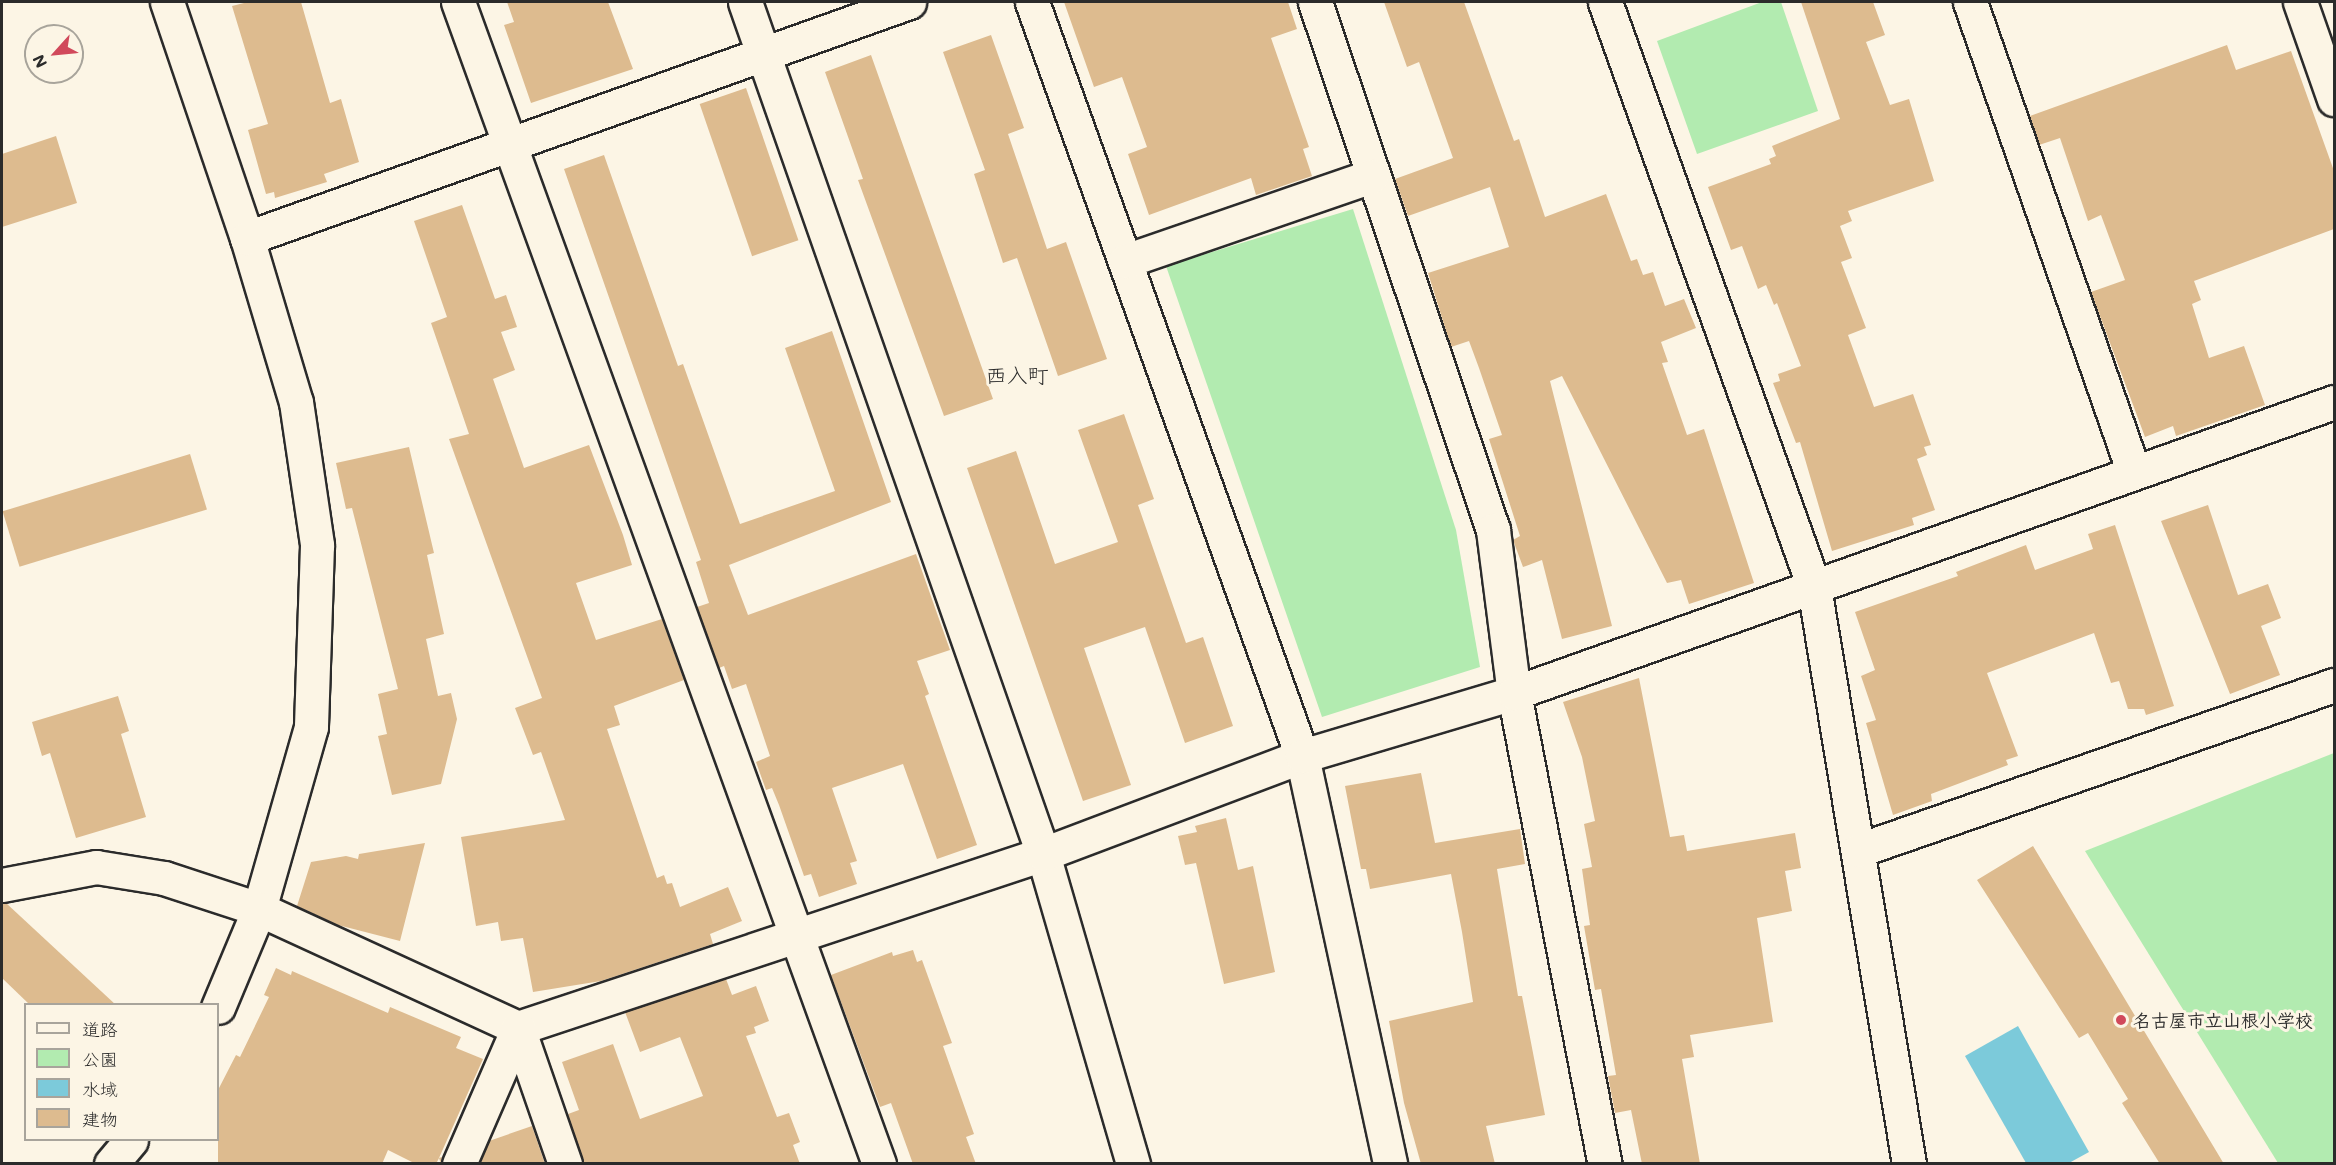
<!DOCTYPE html>
<html>
<head>
<meta charset="utf-8">
<style>
  body { margin:0 }
  #map { position:relative; width:2336px; height:1165px; overflow:hidden; background:#fcf5e5; font-family:Mali,"Klee One",sans-serif }
  div>[style] { position:absolute }
  [style*='--x'] { left:calc(var(--x)*1px); top:calc(var(--y)*1px); width:calc(var(--w)*1px); rotate:calc(var(--a)*1deg) }
  .green>* { inset:0; background:#b2ebb0 }
  .water>* { inset:0; background:#7ccada }
  .building>* { inset:0; background:#ddbb8f; transform-origin:0 0 }
  .roads { filter:drop-shadow(2px 0 #2b2b2b) drop-shadow(-2px 0 #2b2b2b) drop-shadow(0 2px #2b2b2b) drop-shadow(0 -2px #2b2b2b) }
  .minor>* { height:33px; margin:-16.5px; padding:0 16.5px; transform-origin:16.5px; border-radius:16.5px; background:#fcf5e5 }
  .dots>* { width:16px; height:16px; translate:-50% -50%; box-sizing:border-box; border:3px solid #fcf5e5; border-radius:50% }
  span { translate:-50% -50%; white-space:nowrap; text-align:center; line-height:1.15; -webkit-text-stroke:6px #fcf5e5; paint-order:stroke }
  .poi-label { font-size:18px; color:#2b2b2b; font-weight:700 }
  .left { translate:0 -50%; text-align:left }
  .quarter-label { font-size:21px; color:#2b2b2b }
  .frame { position:absolute; inset:0; border:3px solid #2b2b2b; pointer-events:none }
  .legend { position:absolute; left:24px; top:1003px; width:195px; height:138px; box-sizing:border-box; background:#fcf5e5; border:2px solid #a8a49b; margin:0; padding:8px 10px; list-style:none; font-size:18px; color:#2b2b2b }
  .legend li { display:flex; align-items:center; gap:12px; height:30px }
  .legend b { width:30px; border:2px solid #a8a49b }
  .north { position:absolute; left:24px; top:24px; width:60px; height:60px; box-sizing:border-box; background:#fcf5e5; border:2px solid #a8a49b; border-radius:50%; rotate:243deg; font-size:16px; font-weight:700; line-height:24px; text-align:center; color:#2b2b2b }
  .north::after { content:''; display:block; margin:auto; width:21px; height:27px; background:#d1495b; clip-path:polygon(50% 0,100% 100%,50% 72%,0 100%) }
</style>
</head>
<body>
<div id="map">
  <div class="green">
    <i style="clip-path:polygon(1762px 2px,1781px 2px,1818px 111px,1697px 154px,1657px 41px)"></i>
    <i style="clip-path:polygon(1353px 209px,1456px 530px,1480px 667px,1322px 717px,1166px 266px)"></i>
    <i style="clip-path:polygon(2334px 753px,2334px 1163px,2278px 1163px,2085px 851px)"></i>
  </div>
  <div class="water">
    <i style="clip-path:polygon(2018px 1026px,2089px 1152px,2069px 1163px,2026px 1163px,1965px 1056px)"></i>
  </div>
  <div class="building">
    <i style="clip-path:polygon(248px 2px,301px 2px,330px 103px,341px 99px,359px 162px,324px 174px,327px 182px,275px 198px,274px 192px,266px 194px,248px 130px,268px 124px,232px 6px)"></i>
    <i style="clip-path:polygon(507px 2px,608px 2px,633px 69px,531px 103px,504px 25px,514px 22px)"></i>
    <i style="clip-path:polygon(1064px 2px,1288px 2px,1297px 29px,1271px 38px,1309px 147px,1303px 149px,1312px 176px,1256px 195px,1251px 178px,1149px 215px,1128px 154px,1147px 147px,1122px 77px,1094px 87px)"></i>
    <i style="clip-path:polygon(1384px 2px,1464px 2px,1514px 141px,1519px 139px,1545px 217px,1606px 194px,1631px 261px,1637px 259px,1643px 275px,1653px 272px,1665px 306px,1684px 299px,1696px 328px,1661px 342px,1668px 362px,1662px 363px,1687px 435px,1704px 429px,1754px 583px,1689px 604px,1681px 580px,1667px 583px,1562px 376px,1550px 381px,1612px 626px,1562px 639px,1542px 560px,1523px 567px,1513px 540px,1520px 536px,1489px 439px,1502px 435px,1479px 368px,1469px 341px,1451px 347px,1428px 273px,1509px 247px,1490px 187px,1408px 216px,1395px 179px,1453px 158px,1419px 62px,1407px 67px)"></i>
    <i style="clip-path:polygon(1801px 2px,1873px 2px,1885px 35px,1866px 42px,1890px 105px,1909px 99px,1934px 181px,1848px 211px,1852px 221px,1840px 226px,1852px 258px,1841px 262px,1866px 328px,1848px 335px,1874px 407px,1913px 394px,1931px 445px,1924px 447px,1927px 455px,1917px 459px,1935px 510px,1912px 518px,1914px 525px,1832px 551px,1800px 442px,1796px 443px,1773px 383px,1780px 381px,1778px 374px,1801px 366px,1777px 303px,1774px 305px,1766px 285px,1758px 289px,1742px 246px,1731px 250px,1708px 187px,1771px 164px,1769px 159px,1776px 156px,1772px 146px,1840px 119px)"></i>
    <i style="clip-path:polygon(991px 35px,1024px 128px,1008px 134px,1047px 249px,1066px 242px,1107px 359px,1058px 376px,1017px 258px,1003px 263px,974px 174px,985px 170px,943px 52px)"></i>
    <i style="clip-path:polygon(2227px 45px,2236px 70px,2291px 51px,2334px 171px,2334px 229px,2194px 281px,2201px 300px,2192px 304px,2209px 358px,2244px 346px,2265px 405px,2176px 436px,2173px 426px,2145px 437px,2091px 292px,2125px 280px,2101px 215px,2088px 221px,2060px 138px,2039px 145px,2030px 116px)"></i>
    <i style="clip-path:polygon(871px 55px,993px 399px,944px 416px,858px 180px,863px 179px,825px 72px)"></i>
    <i style="left:746px;top:88px;width:161px;height:49px;rotate:71deg"></i>
    <i style="clip-path:polygon(56px 136px,77px 203px,2px 227px,2px 154px)"></i>
    <i style="clip-path:polygon(604px 155px,678px 366px,683px 364px,740px 524px,835px 491px,785px 348px,832px 331px,891px 502px,729px 565px,748px 615px,916px 554px,950px 650px,917px 661px,929px 694px,925px 696px,977px 845px,937px 859px,903px 764px,832px 788px,857px 861px,850px 863px,857px 884px,819px 897px,811px 874px,804px 876px,779px 805px,772px 788px,766px 790px,756px 762px,770px 756px,746px 684px,732px 689px,724px 666px,719px 668px,697px 607px,709px 603px,696px 562px,701px 560px,564px 169px)"></i>
    <i style="clip-path:polygon(462px 205px,495px 299px,506px 295px,517px 327px,501px 332px,515px 370px,493px 379px,524px 468px,589px 445px,623px 535px,632px 565px,576px 583px,596px 640px,662px 619px,684px 680px,614px 706px,620px 725px,607px 729px,657px 878px,664px 875px,667px 884px,672px 883px,680px 907px,728px 887px,742px 921px,710px 934px,713px 944px,601px 981px,533px 992px,523px 938px,501px 941px,498px 922px,476px 926px,461px 837px,565px 820px,541px 752px,533px 755px,515px 708px,542px 698px,449px 439px,469px 434px,431px 323px,447px 317px,414px 221px)"></i>
    <i style="clip-path:polygon(1124px 414px,1154px 499px,1138px 505px,1186px 643px,1203px 637px,1233px 726px,1185px 743px,1145px 627px,1084px 648px,1131px 785px,1083px 801px,967px 468px,1016px 451px,1055px 564px,1118px 542px,1078px 430px)"></i>
    <i style="clip-path:polygon(409px 447px,434px 553px,427px 555px,444px 634px,426px 639px,438px 696px,451px 693px,457px 719px,441px 784px,392px 795px,378px 736px,387px 734px,378px 694px,398px 689px,352px 508px,346px 509px,336px 463px)"></i>
    <i style="left:190px;top:454px;width:58px;height:196px;rotate:73deg"></i>
    <i style="clip-path:polygon(2208px 505px,2238px 595px,2268px 584px,2281px 618px,2261px 626px,2280px 675px,2230px 694px,2161px 521px)"></i>
    <i style="clip-path:polygon(2115px 525px,2174px 706px,2146px 715px,2144px 709px,2128px 709px,2119px 681px,2111px 683px,2094px 633px,1987px 673px,2018px 756px,2006px 760px,2008px 765px,1931px 794px,1932px 801px,1893px 815px,1866px 723px,1876px 720px,1861px 676px,1875px 670px,1855px 612px,1958px 576px,1956px 572px,2026px 545px,2035px 570px,2093px 549px,2088px 534px)"></i>
    <i style="clip-path:polygon(1639px 678px,1670px 837px,1684px 835px,1687px 851px,1795px 833px,1801px 868px,1785px 871px,1792px 911px,1757px 918px,1773px 1022px,1690px 1035px,1694px 1057px,1682px 1059px,1700px 1164px,1642px 1164px,1631px 1110px,1615px 1113px,1608px 1076px,1616px 1075px,1601px 989px,1595px 990px,1584px 926px,1590px 925px,1582px 869px,1592px 867px,1584px 824px,1595px 821px,1582px 757px,1563px 702px)"></i>
    <i style="clip-path:polygon(118px 696px,129px 731px,121px 734px,146px 817px,76px 838px,50px 753px,42px 756px,32px 722px)"></i>
    <i style="clip-path:polygon(1421px 773px,1435px 843px,1520px 829px,1525px 864px,1497px 869px,1518px 996px,1522px 996px,1545px 1115px,1486px 1126px,1495px 1164px,1421px 1164px,1404px 1103px,1389px 1021px,1473px 1002px,1462px 932px,1451px 874px,1370px 889px,1366px 869px,1361px 869px,1345px 786px)"></i>
    <i style="clip-path:polygon(1226px 818px,1238px 870px,1253px 866px,1275px 972px,1224px 984px,1196px 863px,1185px 865px,1178px 836px,1197px 832px,1195px 826px)"></i>
    <i style="clip-path:polygon(425px 843px,400px 941px,338px 925px,297px 906px,311px 862px,346px 856px,358px 859px,359px 854px)"></i>
    <i style="clip-path:polygon(2033px 846px,2224px 1164px,2160px 1164px,2122px 1103px,2128px 1099px,2088px 1033px,2079px 1038px,1977px 880px)"></i>
    <i style="clip-path:polygon(2px 903px,6px 903px,116px 1005px,30px 1005px,2px 978px)"></i>
    <i style="clip-path:polygon(913px 950px,917px 962px,922px 960px,952px 1043px,943px 1046px,974px 1134px,966px 1137px,976px 1164px,913px 1164px,891px 1103px,880px 1107px,831px 975px,892px 952px,893px 956px)"></i>
    <i style="clip-path:polygon(276px 968px,291px 975px,292px 971px,388px 1013px,390px 1007px,461px 1037px,456px 1048px,483px 1059px,439px 1158px,442px 1157px,441px 1164px,439px 1158px,436px 1164px,416px 1164px,388px 1150px,382px 1164px,218px 1164px,218px 1090px,236px 1055px,240px 1057px,269px 997px,264px 995px)"></i>
    <i style="clip-path:polygon(726px 979px,732px 995px,756px 986px,769px 1021px,754px 1027px,756px 1033px,746px 1036px,777px 1117px,789px 1113px,800px 1142px,793px 1145px,800px 1164px,583px 1164px,568px 1114px,579px 1110px,562px 1062px,613px 1044px,640px 1119px,703px 1096px,680px 1037px,640px 1052px,625px 1012px)"></i>
    <i style="clip-path:polygon(532px 1126px,545px 1164px,480px 1164px,489px 1141px)"></i>
  </div>
  <div class="roads">
    <div class="minor">
      <i style="--x:167;--y:2;--w:249;--a:71.3"></i>
      <i style="--x:247;--y:238;--w:171;--a:73.4"></i>
      <i style="--x:296;--y:402;--w:145;--a:81.6"></i>
      <i style="--x:317;--y:545;--w:182;--a:91.9"></i>
      <i style="--x:311;--y:727;--w:189;--a:105.9"></i>
      <i style="--x:259;--y:909;--w:106;--a:112.7"></i>
      <i style="--x:458;--y:2;--w:1236;--a:70.08"></i>
      <i style="--x:745;--y:2;--w:903;--a:70.72"></i>
      <i style="--x:1043;--y:854;--w:323;--a:73.8"></i>
      <i style="--x:1032;--y:2;--w:801;--a:70.3"></i>
      <i style="--x:1302;--y:756;--w:417;--a:77.8"></i>
      <i style="--x:1315;--y:2;--w:557;--a:71.37"></i>
      <i style="--x:1493;--y:530;--w:164;--a:82.7"></i>
      <i style="--x:1514;--y:693;--w:480;--a:79.1"></i>
      <i style="--x:1605;--y:2;--w:621;--a:70.34"></i>
      <i style="--x:1814;--y:587;--w:585;--a:80.65"></i>
      <i style="--x:1970;--y:2;--w:497;--a:70.8"></i>
      <i style="--x:2300;--y:2;--w:103;--a:70.7"></i>
      <i style="--x:247;--y:238;--w:703;--a:-19.62"></i>
      <i style="--x:1125;--y:261;--w:261;--a:-19"></i>
      <i style="--x:1859;--y:850;--w:503;--a:-19.16"></i>
      <i style="--x:2;--y:885;--w:96;--a:-10.8"></i>
      <i style="--x:96;--y:867;--w:69;--a:9.2"></i>
      <i style="--x:164;--y:878;--w:100;--a:18.1"></i>
      <i style="--x:259;--y:909;--w:285;--a:24.7"></i>
      <i style="--x:518;--y:1028;--w:553;--a:-18.34"></i>
      <i style="--x:1043;--y:854;--w:277;--a:-20.7"></i>
      <i style="--x:1302;--y:756;--w:221;--a:-16.6"></i>
      <i style="--x:1514;--y:693;--w:870;--a:-19.54"></i>
      <i style="--x:111;--y:1164;--w:31;--a:-50"></i>
      <i style="--x:459;--y:1164;--w:148;--a:-66.5"></i>
      <i style="--x:518;--y:1028;--w:144;--a:70.9"></i>
    </div>
  </div>
  <div class="dots">
    <i style="left:2121px;top:1020px;background:#d1495b"></i>
  </div>
  <div class="poi-label">
    <span class="left" style="left:2133px;top:1020px">名古屋市立山根小学校</span>
  </div>
  <div class="quarter-label">
    <span style="left:1017px;top:375px">西入町</span>
  </div>
  <div class="frame"></div>
  <ul class="legend">
  <li><b style="height:8px;background:#fcf5e5"></b>道路</li>
  <li><b style="height:16px;background:#b2ebb0"></b>公園</li>
  <li><b style="height:16px;background:#7ccada"></b>水域</li>
  <li><b style="height:16px;background:#ddbb8f"></b>建物</li>
  </ul>
  <div class="north">N</div>
</div>
</body>
</html>
